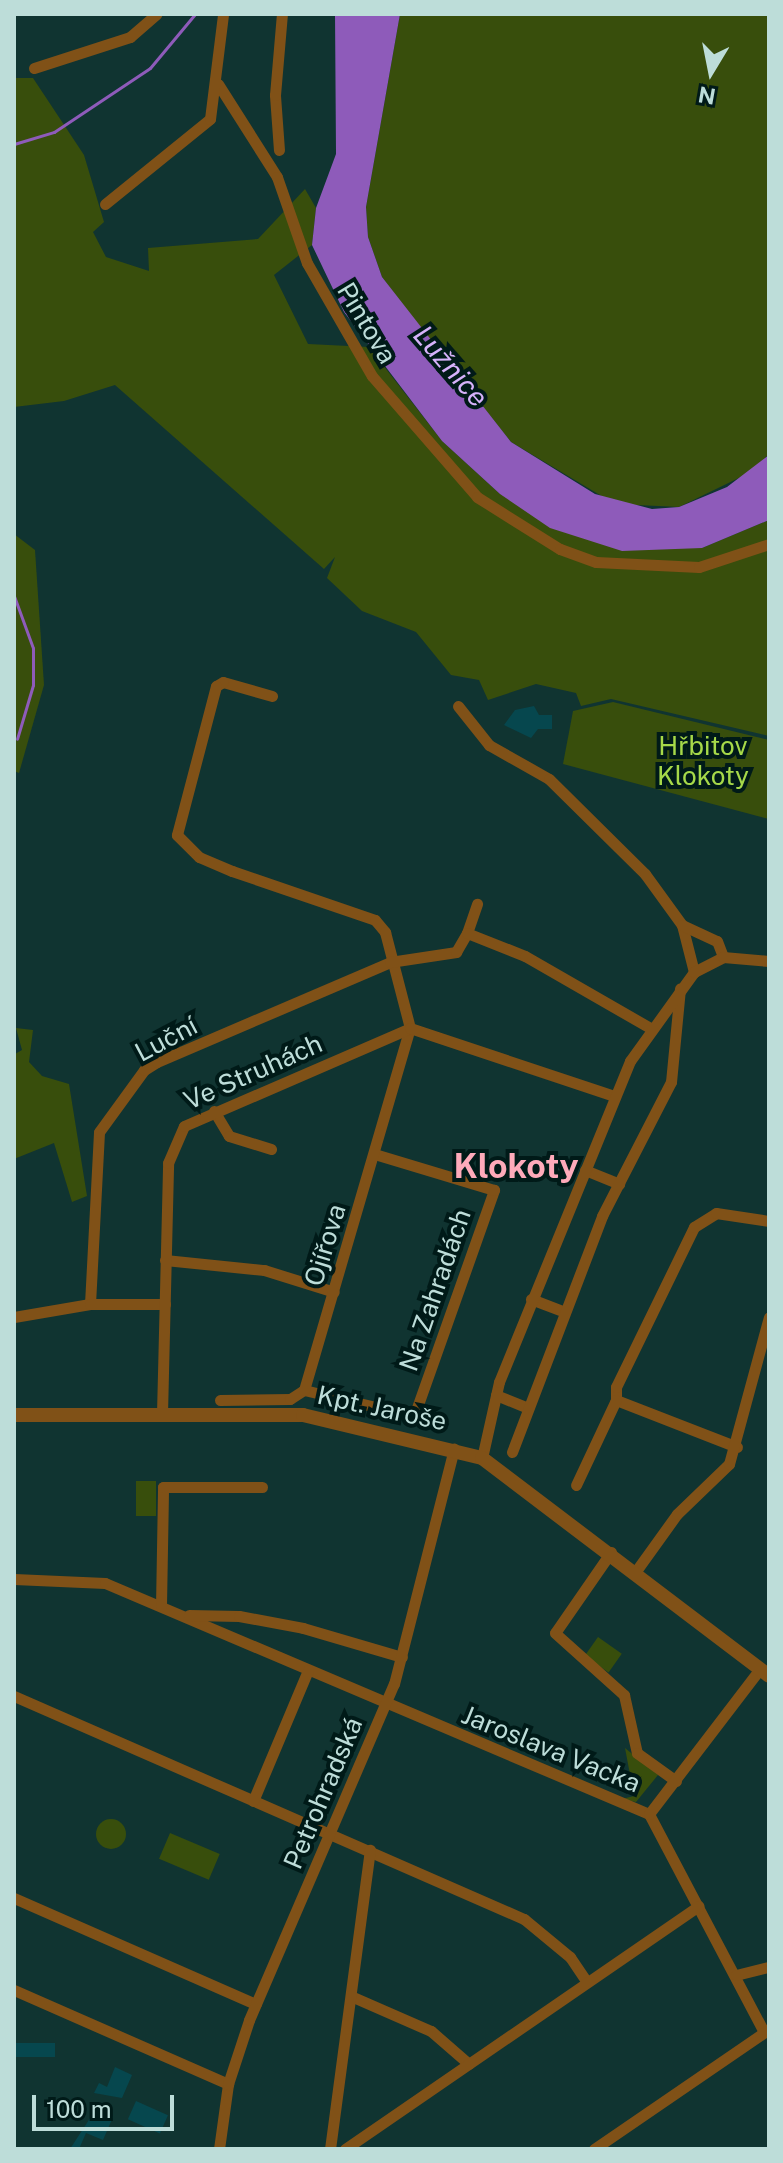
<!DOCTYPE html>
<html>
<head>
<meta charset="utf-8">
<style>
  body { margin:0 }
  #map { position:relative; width:783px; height:2163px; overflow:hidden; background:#103431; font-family:"Public Sans",sans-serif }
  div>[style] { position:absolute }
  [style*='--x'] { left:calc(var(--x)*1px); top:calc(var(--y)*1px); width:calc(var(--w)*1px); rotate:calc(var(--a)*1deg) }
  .green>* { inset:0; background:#384e0c; transform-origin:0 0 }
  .round { border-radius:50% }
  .water>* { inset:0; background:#8e5bba }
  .stream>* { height:3px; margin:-1.5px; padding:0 1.5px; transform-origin:1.5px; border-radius:1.5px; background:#8e5bba }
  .building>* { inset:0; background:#06474e; transform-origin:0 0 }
  .minor>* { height:11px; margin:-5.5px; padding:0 5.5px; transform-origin:5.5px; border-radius:5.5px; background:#805117 }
  .tertiary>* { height:14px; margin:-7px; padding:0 7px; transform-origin:7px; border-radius:7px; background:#805117 }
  span { translate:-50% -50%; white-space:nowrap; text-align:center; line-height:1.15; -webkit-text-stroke:8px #001a18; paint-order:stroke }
  .street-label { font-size:26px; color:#bdddd9 }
  .park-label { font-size:26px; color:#a6d949 }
  .water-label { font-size:28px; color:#d6b2fb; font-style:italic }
  .district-label { font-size:34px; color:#feaaba; font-weight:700 }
  .frame { position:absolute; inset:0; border:16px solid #bdddd9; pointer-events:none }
  .north { position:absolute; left:671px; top:32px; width:80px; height:80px; -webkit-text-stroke:6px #001a18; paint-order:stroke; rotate:190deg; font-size:22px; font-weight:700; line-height:32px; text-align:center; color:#bdddd9 }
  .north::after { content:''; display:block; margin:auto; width:28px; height:36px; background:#bdddd9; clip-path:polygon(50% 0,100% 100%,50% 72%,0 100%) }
  .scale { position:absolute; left:32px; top:2095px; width:142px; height:36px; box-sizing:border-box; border:4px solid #bdddd9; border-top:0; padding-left:10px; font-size:24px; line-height:28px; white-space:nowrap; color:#bdddd9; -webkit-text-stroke:6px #001a18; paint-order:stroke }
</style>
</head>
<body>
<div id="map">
  <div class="green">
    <i style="clip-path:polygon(400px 14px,769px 14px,769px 454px,749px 473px,679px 507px,615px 504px,511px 442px,425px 334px,382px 277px,368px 237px,366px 207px)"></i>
    <i style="clip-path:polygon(14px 78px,33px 78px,84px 155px,104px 222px,93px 232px,106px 257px,149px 271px,148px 248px,258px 239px,305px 189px,316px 208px,312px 245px,274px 275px,308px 344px,369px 347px,442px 441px,500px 494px,702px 548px,769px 520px,769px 736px,611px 699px,581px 706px,576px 693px,536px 684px,488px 700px,479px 680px,451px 675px,416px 632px,362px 611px,327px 578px,335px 557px,324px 569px,115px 385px,64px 401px,14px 407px)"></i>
    <i style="clip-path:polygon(14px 534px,35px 550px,44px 685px,19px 773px,14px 771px)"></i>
    <i style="clip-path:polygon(613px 702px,769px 740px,769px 819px,563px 764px,573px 711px)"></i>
    <i style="clip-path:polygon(16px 1028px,33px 1030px,29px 1062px,42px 1076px,69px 1084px,87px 1196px,72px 1202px,54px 1143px,14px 1159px,14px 1045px,15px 1054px,22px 1050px)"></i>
    <i style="left:136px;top:1481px;width:20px;height:35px"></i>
    <i style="left:598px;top:1637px;width:29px;height:23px;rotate:35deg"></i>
    <i style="clip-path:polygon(625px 1748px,658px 1775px,636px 1802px,622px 1799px,634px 1796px)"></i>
    <i class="round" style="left:96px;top:1819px;width:30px;height:30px"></i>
    <i style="left:170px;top:1833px;width:54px;height:28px;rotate:23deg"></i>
  </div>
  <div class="water">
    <i style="clip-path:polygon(335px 14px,400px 14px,366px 207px,368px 237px,382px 277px,511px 442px,595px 494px,652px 509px,679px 507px,727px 487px,769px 455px,769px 520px,702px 548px,622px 551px,550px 528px,500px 494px,442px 441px,344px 312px,312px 245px,316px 208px,336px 154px)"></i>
  </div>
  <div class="stream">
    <i style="--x:14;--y:144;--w:42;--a:-16.7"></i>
    <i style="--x:54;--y:132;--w:115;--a:-33.7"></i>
    <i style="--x:150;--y:68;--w:70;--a:-50.2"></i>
    <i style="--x:14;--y:596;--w:55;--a:69.9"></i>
    <i style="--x:33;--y:648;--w:37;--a:90"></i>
    <i style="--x:33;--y:685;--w:56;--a:106.5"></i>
  </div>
  <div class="building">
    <i style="clip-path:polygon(534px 706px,539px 715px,552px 715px,552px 729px,538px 729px,531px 738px,504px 725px,515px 710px)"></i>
    <i style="left:55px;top:2043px;width:14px;height:41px;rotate:90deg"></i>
    <i style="clip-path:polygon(115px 2067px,132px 2075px,122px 2098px,94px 2093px,99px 2083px,107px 2087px)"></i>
    <i style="left:136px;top:2101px;width:35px;height:20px;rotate:24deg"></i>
    <i style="clip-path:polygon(96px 2109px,113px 2117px,103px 2140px,86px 2133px,79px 2149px,70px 2149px)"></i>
  </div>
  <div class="minor">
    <i style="--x:34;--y:68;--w:101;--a:-17.9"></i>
    <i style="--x:130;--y:37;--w:35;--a:-41"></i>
    <i style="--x:218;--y:84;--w:110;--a:57.6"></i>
    <i style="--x:277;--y:177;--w:91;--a:70.8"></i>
    <i style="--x:307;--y:263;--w:130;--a:60.1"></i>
    <i style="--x:372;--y:376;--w:160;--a:49"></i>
    <i style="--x:477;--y:497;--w:98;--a:32.1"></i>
    <i style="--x:560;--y:549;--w:38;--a:20"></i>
    <i style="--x:596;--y:562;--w:103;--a:2.8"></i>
    <i style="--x:699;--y:567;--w:74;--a:-18.2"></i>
    <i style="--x:279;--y:150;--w:55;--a:-94.2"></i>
    <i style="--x:275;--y:95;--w:81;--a:-85.1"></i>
    <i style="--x:105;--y:204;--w:135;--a:-39"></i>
    <i style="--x:210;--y:119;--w:106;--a:-82.9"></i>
    <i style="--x:272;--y:696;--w:51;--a:-164.1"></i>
    <i style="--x:223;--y:682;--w:8;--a:150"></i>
    <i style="--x:216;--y:686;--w:154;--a:104.7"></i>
    <i style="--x:177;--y:835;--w:31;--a:45"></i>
    <i style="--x:199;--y:857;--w:36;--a:23"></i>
    <i style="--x:232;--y:871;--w:151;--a:18.9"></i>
    <i style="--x:375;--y:920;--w:16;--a:50"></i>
    <i style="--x:385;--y:932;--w:99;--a:75.4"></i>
    <i style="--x:458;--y:706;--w:50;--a:51.5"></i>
    <i style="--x:489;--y:745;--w:69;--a:29.5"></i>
    <i style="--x:549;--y:779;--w:135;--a:44.7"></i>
    <i style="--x:645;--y:874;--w:63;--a:54"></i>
    <i style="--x:682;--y:925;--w:49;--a:75.7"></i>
    <i style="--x:682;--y:925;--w:38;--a:25"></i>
    <i style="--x:717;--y:941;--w:17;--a:69"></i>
    <i style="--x:467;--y:933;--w:31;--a:-71"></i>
    <i style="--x:214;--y:1111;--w:29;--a:59"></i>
    <i style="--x:229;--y:1136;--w:44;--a:17.2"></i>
    <i style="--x:585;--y:1170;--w:37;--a:22"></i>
    <i style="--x:165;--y:1260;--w:100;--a:5.8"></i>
    <i style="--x:264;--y:1270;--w:73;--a:17.4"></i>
    <i style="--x:531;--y:1299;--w:34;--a:21"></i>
    <i style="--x:90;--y:1304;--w:172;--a:-87"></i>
    <i style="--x:99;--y:1132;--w:77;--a:-54"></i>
    <i style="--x:144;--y:1070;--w:15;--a:-32"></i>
    <i style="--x:157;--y:1062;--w:254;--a:-23.2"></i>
    <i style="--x:390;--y:962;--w:67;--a:-8.6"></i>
    <i style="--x:456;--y:952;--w:22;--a:-60"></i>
    <i style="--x:467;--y:933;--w:62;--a:21.6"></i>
    <i style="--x:525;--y:956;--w:146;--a:29.9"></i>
    <i style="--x:14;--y:1317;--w:77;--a:-9.7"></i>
    <i style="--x:90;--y:1304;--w:75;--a:0"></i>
    <i style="--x:304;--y:1390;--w:113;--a:13.3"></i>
    <i style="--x:414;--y:1416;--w:240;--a:-70.5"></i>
    <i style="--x:494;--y:1190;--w:124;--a:-163.2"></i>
    <i style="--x:496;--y:1395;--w:31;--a:22"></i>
    <i style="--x:220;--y:1400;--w:70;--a:-0.8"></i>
    <i style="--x:290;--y:1399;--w:17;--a:-33"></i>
    <i style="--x:304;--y:1390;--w:377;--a:-73.7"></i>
    <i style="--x:162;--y:1414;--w:251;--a:-88.6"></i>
    <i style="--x:168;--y:1163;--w:40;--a:-66.6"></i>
    <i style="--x:184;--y:1126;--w:246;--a:-23.4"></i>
    <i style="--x:410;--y:1028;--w:216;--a:18.4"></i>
    <i style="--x:737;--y:1447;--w:130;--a:-158.8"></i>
    <i style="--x:616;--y:1400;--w:13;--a:-90"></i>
    <i style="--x:616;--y:1387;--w:178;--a:-64"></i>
    <i style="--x:694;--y:1227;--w:26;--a:-32"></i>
    <i style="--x:716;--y:1213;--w:54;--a:8.6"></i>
    <i style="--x:512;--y:1452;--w:253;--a:-69.1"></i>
    <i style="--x:602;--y:1216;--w:151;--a:-62.8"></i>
    <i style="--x:671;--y:1082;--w:94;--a:-84.5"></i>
    <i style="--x:482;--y:1458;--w:78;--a:-77.4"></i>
    <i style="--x:499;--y:1382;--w:347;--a:-67.8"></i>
    <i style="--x:630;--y:1061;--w:110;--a:-54.3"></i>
    <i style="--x:694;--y:972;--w:33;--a:-27"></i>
    <i style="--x:723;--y:957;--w:46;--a:5"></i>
    <i style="--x:576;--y:1485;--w:94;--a:-64.8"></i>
    <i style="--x:611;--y:1552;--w:98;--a:124.7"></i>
    <i style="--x:555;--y:1633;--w:93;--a:41.9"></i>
    <i style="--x:624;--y:1695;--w:59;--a:77.4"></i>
    <i style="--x:637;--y:1753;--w:48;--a:35.7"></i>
    <i style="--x:636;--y:1571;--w:70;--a:-54.3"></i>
    <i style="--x:677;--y:1514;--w:72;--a:-43.9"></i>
    <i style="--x:729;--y:1464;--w:152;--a:-74.8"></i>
    <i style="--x:14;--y:1579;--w:91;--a:2.5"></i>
    <i style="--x:105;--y:1583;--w:591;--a:23.01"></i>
    <i style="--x:649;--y:1814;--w:246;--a:62.2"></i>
    <i style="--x:161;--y:1606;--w:119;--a:-89"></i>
    <i style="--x:163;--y:1487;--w:99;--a:0"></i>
    <i style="--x:189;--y:1615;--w:50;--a:1.1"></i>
    <i style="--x:239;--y:1616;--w:65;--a:10.6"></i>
    <i style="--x:303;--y:1628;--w:103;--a:16.3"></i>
    <i style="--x:14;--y:1696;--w:557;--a:23.62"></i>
    <i style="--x:524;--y:1919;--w:60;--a:39.6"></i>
    <i style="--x:570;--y:1957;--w:30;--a:56"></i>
    <i style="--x:253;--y:1801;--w:142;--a:-67.2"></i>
    <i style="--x:649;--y:1814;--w:183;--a:-52.6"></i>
    <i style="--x:14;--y:1898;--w:264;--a:23.7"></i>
    <i style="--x:736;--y:1975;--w:34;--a:-14"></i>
    <i style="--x:14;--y:1990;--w:234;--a:23.7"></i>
    <i style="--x:353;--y:1997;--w:85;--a:23.6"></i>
    <i style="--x:431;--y:2031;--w:50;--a:41"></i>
    <i style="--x:219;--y:2149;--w:66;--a:-82.1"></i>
    <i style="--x:228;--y:2084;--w:67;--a:-71.8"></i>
    <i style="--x:249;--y:2020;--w:366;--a:-66.7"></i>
    <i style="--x:394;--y:1684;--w:243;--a:-75.7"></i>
    <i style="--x:330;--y:2149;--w:302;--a:-82.4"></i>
    <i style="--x:345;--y:2149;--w:429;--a:-34.5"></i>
    <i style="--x:594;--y:2149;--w:211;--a:-34.4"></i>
  </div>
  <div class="tertiary">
    <i style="--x:14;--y:1415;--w:289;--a:0"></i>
    <i style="--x:303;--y:1415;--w:184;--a:13.5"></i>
    <i style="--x:482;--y:1458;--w:360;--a:37.2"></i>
  </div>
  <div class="street-label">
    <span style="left:367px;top:323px;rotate:59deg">Pintova</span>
    <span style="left:166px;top:1039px;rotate:-28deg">Luční</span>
    <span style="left:253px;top:1072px;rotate:-24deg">Ve Struhách</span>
    <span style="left:325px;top:1245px;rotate:-73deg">Ojířova</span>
    <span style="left:435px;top:1290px;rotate:-71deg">Na Zahradách</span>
    <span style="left:382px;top:1408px;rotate:12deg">Kpt. Jaroše</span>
    <span style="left:551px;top:1749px;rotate:22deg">Jaroslava Vacka</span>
    <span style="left:323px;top:1793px;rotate:-67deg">Petrohradská</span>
  </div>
  <div class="park-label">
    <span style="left:703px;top:761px">Hřbitov<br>Klokoty</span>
  </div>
  <div class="water-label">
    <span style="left:451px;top:366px;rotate:49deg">Lužnice</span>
  </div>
  <div class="district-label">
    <span style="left:516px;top:1167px">Klokoty</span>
  </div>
  <div class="frame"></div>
  <div class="north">N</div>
  <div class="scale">100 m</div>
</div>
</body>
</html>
